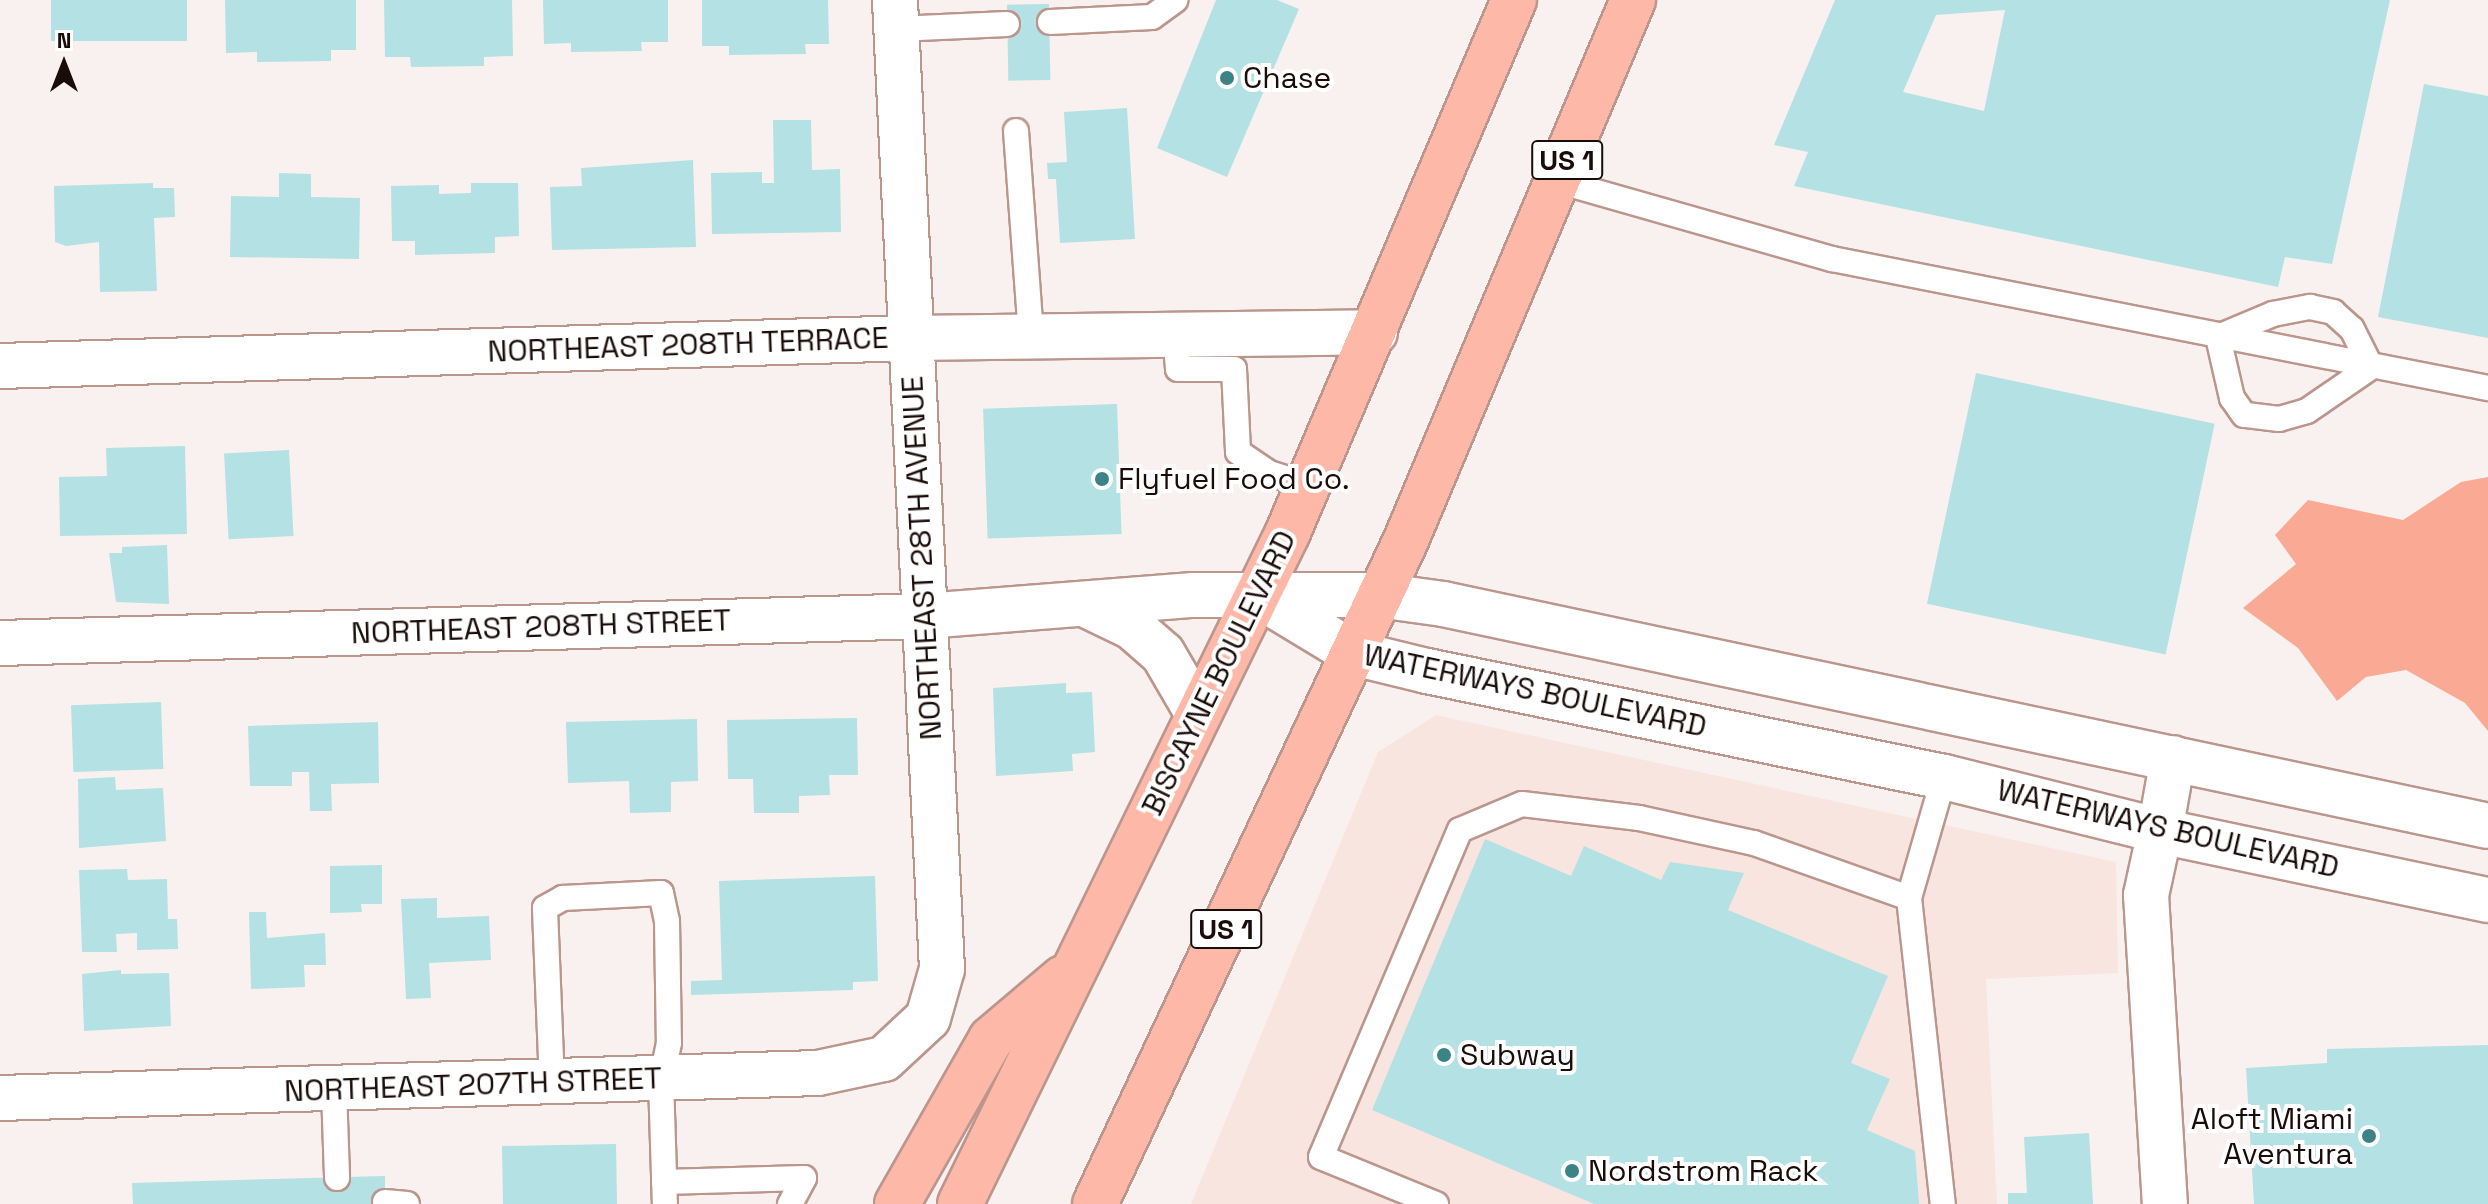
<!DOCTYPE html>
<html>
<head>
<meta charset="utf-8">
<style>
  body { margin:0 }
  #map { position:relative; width:2488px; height:1204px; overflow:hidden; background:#f9f1ef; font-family:"Space Grotesk",sans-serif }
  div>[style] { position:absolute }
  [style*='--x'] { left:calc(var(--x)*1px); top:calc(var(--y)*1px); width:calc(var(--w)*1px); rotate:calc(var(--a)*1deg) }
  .built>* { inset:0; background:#f9e5e0 }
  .water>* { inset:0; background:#faa995 }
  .building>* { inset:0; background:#b4e1e3; transform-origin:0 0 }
  .roads { filter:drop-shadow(2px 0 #bb968d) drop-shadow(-2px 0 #bb968d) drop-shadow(0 2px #bb968d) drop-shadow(0 -2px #bb968d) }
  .lane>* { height:24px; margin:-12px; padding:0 12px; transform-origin:12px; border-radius:12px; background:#fff }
  .street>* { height:44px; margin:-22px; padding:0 22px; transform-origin:22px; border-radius:22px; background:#fff }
  .secondary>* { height:44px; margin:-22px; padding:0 22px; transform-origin:22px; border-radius:22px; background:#fff }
  .primary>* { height:44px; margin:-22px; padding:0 22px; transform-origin:22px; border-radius:22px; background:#fdb8a8 }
  .dots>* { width:22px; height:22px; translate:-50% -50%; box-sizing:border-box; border:4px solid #fff; border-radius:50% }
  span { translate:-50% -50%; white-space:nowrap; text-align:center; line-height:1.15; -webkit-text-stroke:8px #fff; paint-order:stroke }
  .shield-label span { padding:2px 6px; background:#fff; border:2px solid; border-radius:6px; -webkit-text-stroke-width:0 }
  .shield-label { font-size:28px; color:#190c09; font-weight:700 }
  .poi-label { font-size:30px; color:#190c09 }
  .left { translate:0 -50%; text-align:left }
  .right { translate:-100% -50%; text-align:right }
  .street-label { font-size:30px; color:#190c09 }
  .north { position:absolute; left:24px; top:24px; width:80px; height:80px; -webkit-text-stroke:6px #fff; paint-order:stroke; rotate:0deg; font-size:22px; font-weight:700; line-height:32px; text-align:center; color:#190c09 }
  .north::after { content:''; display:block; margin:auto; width:28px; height:36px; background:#190c09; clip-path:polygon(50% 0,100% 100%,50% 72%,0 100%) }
</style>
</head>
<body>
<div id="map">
  <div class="built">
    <i style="clip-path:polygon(1436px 715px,2116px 862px,2118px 973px,1986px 979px,1997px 1204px,1191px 1204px,1378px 752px)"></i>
  </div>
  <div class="water">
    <i style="clip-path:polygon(2488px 477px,2488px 731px,2465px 703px,2406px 670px,2366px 677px,2337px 701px,2298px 648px,2243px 608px,2296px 564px,2275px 535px,2308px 500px,2403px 520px,2461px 482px)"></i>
  </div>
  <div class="building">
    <i style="left:51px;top:0;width:136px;height:41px"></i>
    <i style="clip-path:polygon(225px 0,356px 0,356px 50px,331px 50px,331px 61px,257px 62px,257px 52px,226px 53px)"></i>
    <i style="clip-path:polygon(384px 0,512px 0,513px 56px,484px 57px,484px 66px,411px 67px,410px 57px,385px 57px)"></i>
    <i style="clip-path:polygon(543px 0,668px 0,668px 42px,641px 42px,642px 51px,571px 52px,571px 43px,544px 44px)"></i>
    <i style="clip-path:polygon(702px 0,828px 0,829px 44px,805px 44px,806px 54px,729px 55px,729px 46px,702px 46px)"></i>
    <i style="clip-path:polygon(1216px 0,1277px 0,1299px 9px,1227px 177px,1157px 148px)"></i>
    <i style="clip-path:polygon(evenodd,1835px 0,2390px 0,2332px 264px,2285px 257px,2278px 287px,1794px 186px,1808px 152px,1774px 145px,1835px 0,2005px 10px,1984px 111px,1903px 92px,1936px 15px,2005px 10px)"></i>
    <i style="left:1049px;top:4px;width:76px;height:42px;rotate:89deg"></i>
    <i style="clip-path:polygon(2424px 84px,2488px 96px,2488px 338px,2378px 317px)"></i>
    <i style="clip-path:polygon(1127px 108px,1135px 239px,1060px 243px,1056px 179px,1048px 179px,1047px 163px,1067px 162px,1064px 112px)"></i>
    <i style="clip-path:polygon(773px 120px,811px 120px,812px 170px,840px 169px,841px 232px,712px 234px,711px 173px,762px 172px,762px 183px,774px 183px)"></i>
    <i style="clip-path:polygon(693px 160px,696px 247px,552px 250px,550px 187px,582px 186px,581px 168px)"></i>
    <i style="clip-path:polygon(279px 173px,311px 174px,311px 197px,360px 198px,359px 259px,230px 257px,231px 196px,279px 197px)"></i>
    <i style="clip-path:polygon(153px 183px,153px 188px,174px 188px,175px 217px,154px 218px,157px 291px,100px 292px,99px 242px,66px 246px,55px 242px,54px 186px)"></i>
    <i style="clip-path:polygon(471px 183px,518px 183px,519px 236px,495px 237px,495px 253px,415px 255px,415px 241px,392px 241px,391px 186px,439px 185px,439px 194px,471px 193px)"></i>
    <i style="left:1976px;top:373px;width:244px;height:236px;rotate:12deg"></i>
    <i style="left:1117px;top:404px;width:130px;height:134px;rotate:88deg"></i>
    <i style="clip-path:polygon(185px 446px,187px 534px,60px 536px,59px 477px,107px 476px,106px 448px)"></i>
    <i style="left:289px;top:450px;width:86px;height:65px;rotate:87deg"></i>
    <i style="clip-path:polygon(167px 545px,169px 604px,116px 602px,109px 553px,122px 553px,122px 547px)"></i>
    <i style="clip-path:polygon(1066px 683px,1066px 693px,1092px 692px,1095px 752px,1072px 754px,1073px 771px,996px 776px,993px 688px)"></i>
    <i style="left:161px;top:702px;width:67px;height:90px;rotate:88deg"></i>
    <i style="clip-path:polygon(857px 718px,858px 775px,829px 775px,830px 795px,799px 796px,799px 813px,754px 813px,753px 779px,728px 779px,727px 720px)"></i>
    <i style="clip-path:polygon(697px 719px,698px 781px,671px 782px,671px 812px,630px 813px,629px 781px,568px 783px,566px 722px)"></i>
    <i style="clip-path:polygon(378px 722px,379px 783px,331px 784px,332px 811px,310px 811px,309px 772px,292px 772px,292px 786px,250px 786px,248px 726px)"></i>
    <i style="clip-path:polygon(115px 777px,116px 790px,163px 788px,166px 841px,79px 848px,78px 779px)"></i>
    <i style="clip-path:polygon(1485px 839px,1571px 876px,1584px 846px,1661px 880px,1670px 862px,1744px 873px,1728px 910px,1888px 976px,1851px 1063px,1890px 1079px,1867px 1130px,1915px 1151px,1919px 1204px,1594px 1204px,1372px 1110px)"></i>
    <i style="clip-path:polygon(382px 865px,382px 904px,361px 904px,362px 912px,330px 913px,330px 866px)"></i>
    <i style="clip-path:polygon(127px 869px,128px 880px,167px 879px,168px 919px,177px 919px,178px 949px,137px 950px,137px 933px,116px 934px,117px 952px,82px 952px,79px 870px)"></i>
    <i style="clip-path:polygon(875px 876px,878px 981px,853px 982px,853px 990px,691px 995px,691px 981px,722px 980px,719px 881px)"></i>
    <i style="clip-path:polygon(437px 898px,437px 918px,489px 916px,491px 960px,429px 963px,431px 998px,406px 999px,401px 899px)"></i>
    <i style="clip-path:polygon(249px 912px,266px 912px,267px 938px,325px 933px,326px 965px,304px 965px,305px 987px,251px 989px)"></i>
    <i style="clip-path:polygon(121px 970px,121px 974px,169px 973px,171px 1026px,84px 1031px,82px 974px)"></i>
    <i style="clip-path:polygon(2488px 1045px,2488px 1204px,2254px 1204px,2246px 1068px,2327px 1063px,2327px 1049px)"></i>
    <i style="clip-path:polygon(2089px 1133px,2093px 1204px,2008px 1204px,2008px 1193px,2027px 1193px,2024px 1137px)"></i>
    <i style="left:616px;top:1144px;width:60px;height:114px;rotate:89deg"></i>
    <i style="clip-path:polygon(385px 1176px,385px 1204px,133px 1204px,132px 1183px)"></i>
  </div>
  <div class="roads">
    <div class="lane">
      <i style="--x:1050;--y:22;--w:102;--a:-2.8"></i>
      <i style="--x:1152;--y:17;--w:29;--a:-36"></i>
      <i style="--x:897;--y:29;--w:110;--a:-2.6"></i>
      <i style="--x:1016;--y:131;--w:206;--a:85.8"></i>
      <i style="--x:1558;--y:181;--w:285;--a:15.9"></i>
      <i style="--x:1832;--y:259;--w:669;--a:11.13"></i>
      <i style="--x:2310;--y:307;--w:24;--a:12"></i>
      <i style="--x:2333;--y:312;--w:25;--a:42"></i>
      <i style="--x:2352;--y:329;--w:42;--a:63.4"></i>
      <i style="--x:2371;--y:367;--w:78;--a:145.5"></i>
      <i style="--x:2307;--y:411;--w:29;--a:164"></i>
      <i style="--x:2279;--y:419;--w:35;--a:-173"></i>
      <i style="--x:2244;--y:415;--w:21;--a:-125"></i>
      <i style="--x:2232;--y:398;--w:63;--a:-102.9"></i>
      <i style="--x:2218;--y:337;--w:60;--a:-22.7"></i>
      <i style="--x:2273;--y:314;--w:38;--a:-11"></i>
      <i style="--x:1175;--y:334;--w:35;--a:85"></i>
      <i style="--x:1178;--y:369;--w:56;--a:0"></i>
      <i style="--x:1234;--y:369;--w:83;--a:87.2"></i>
      <i style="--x:1238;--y:452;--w:37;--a:34"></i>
      <i style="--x:1269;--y:473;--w:43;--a:17.6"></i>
      <i style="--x:1909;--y:898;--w:308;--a:83.7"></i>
      <i style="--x:552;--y:1084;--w:176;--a:-92.3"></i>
      <i style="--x:545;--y:908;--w:21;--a:-29"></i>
      <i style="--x:563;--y:898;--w:98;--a:-2.9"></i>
      <i style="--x:661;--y:893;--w:29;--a:78"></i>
      <i style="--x:667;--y:921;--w:122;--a:89.1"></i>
      <i style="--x:669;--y:1043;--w:38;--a:102"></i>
      <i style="--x:661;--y:1080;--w:124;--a:88.2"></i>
      <i style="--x:334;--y:1090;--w:88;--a:88"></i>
      <i style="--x:664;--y:1182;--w:140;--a:-1.6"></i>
      <i style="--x:804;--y:1178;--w:30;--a:118"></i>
      <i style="--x:385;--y:1202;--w:22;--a:5"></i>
      <i style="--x:1436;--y:1204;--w:124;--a:-157.8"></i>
      <i style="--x:1321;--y:1157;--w:355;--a:-67"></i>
      <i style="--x:1460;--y:830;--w:67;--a:-22.8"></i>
      <i style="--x:1522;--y:804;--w:118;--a:6.8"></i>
      <i style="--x:1639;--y:818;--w:118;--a:12.3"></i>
      <i style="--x:1754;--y:843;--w:164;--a:19.5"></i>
      <i style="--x:1909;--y:898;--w:126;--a:-73.9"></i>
    </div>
    <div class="street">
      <i style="--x:0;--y:366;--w:912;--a:-1.76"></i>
      <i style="--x:912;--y:338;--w:463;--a:-0.7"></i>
      <i style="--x:1084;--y:604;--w:53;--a:25.6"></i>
      <i style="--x:1132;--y:627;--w:41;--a:41.1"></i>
      <i style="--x:1163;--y:654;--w:69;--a:59.7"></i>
      <i style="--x:0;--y:643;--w:925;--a:-1.67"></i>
      <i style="--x:925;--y:616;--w:269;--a:-4.5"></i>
      <i style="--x:1193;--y:595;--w:64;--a:0"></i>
      <i style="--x:2160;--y:831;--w:66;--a:102.3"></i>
      <i style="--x:2146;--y:895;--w:310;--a:86.5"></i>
      <i style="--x:0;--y:1098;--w:818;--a:-1.75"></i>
      <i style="--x:818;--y:1073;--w:67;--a:-12"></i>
      <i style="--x:884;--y:1059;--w:60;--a:-43"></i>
      <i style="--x:928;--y:1018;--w:51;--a:-74.1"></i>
      <i style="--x:942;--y:969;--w:970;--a:-92.78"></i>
    </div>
    <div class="secondary">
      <i style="--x:1257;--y:595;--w:112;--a:31.1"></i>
      <i style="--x:1353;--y:653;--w:76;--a:13.7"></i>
      <i style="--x:1427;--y:671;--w:528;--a:11.59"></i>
      <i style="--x:1944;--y:777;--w:223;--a:14"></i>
      <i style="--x:2160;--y:831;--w:335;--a:11.9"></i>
      <i style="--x:1257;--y:595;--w:121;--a:0"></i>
      <i style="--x:1378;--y:595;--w:66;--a:7.9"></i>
      <i style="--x:1443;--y:604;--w:1068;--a:11.99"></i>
      <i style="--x:2160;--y:831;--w:74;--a:-79.9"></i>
    </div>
    <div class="primary">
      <i style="--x:897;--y:1204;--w:190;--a:-60.3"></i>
      <i style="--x:991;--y:1039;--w:94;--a:-40.3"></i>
      <i style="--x:960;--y:1204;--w:748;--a:-63.98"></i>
      <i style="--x:1288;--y:532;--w:578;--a:-66.98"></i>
      <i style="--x:1095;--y:1204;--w:733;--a:-64.9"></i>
      <i style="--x:1406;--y:540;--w:586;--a:-67.2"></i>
    </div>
  </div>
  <div class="dots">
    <i style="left:1227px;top:78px;background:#3b8387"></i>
    <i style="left:1102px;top:479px;background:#3b8387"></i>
    <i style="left:1444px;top:1055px;background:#3b8387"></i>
    <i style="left:2369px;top:1136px;background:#3b8387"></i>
    <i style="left:1572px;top:1171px;background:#3b8387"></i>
  </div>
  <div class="shield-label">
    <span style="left:1567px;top:160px">US 1</span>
    <span style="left:1226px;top:929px">US 1</span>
  </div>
  <div class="poi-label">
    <span class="left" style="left:1243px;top:78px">Chase</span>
    <span class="left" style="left:1118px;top:479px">Flyfuel Food Co.</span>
    <span class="left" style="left:1460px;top:1055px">Subway</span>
    <span class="right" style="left:2353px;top:1136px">Aloft Miami<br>Aventura</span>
    <span class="left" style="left:1588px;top:1171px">Nordstrom Rack</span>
  </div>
  <div class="street-label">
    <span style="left:688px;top:345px;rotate:-2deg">NORTHEAST 208TH TERRACE</span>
    <span style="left:922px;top:558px;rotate:-93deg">NORTHEAST 28TH AVENUE</span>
    <span style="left:541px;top:627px;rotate:-2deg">NORTHEAST 208TH STREET</span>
    <span style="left:1219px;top:673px;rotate:-64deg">BISCAYNE BOULEVARD</span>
    <span style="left:1535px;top:691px;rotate:12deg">WATERWAYS BOULEVARD</span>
    <span style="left:2168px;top:829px;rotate:13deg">WATERWAYS BOULEVARD</span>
    <span style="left:473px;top:1085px;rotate:-2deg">NORTHEAST 207TH STREET</span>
  </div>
  <div class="north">N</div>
</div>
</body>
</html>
